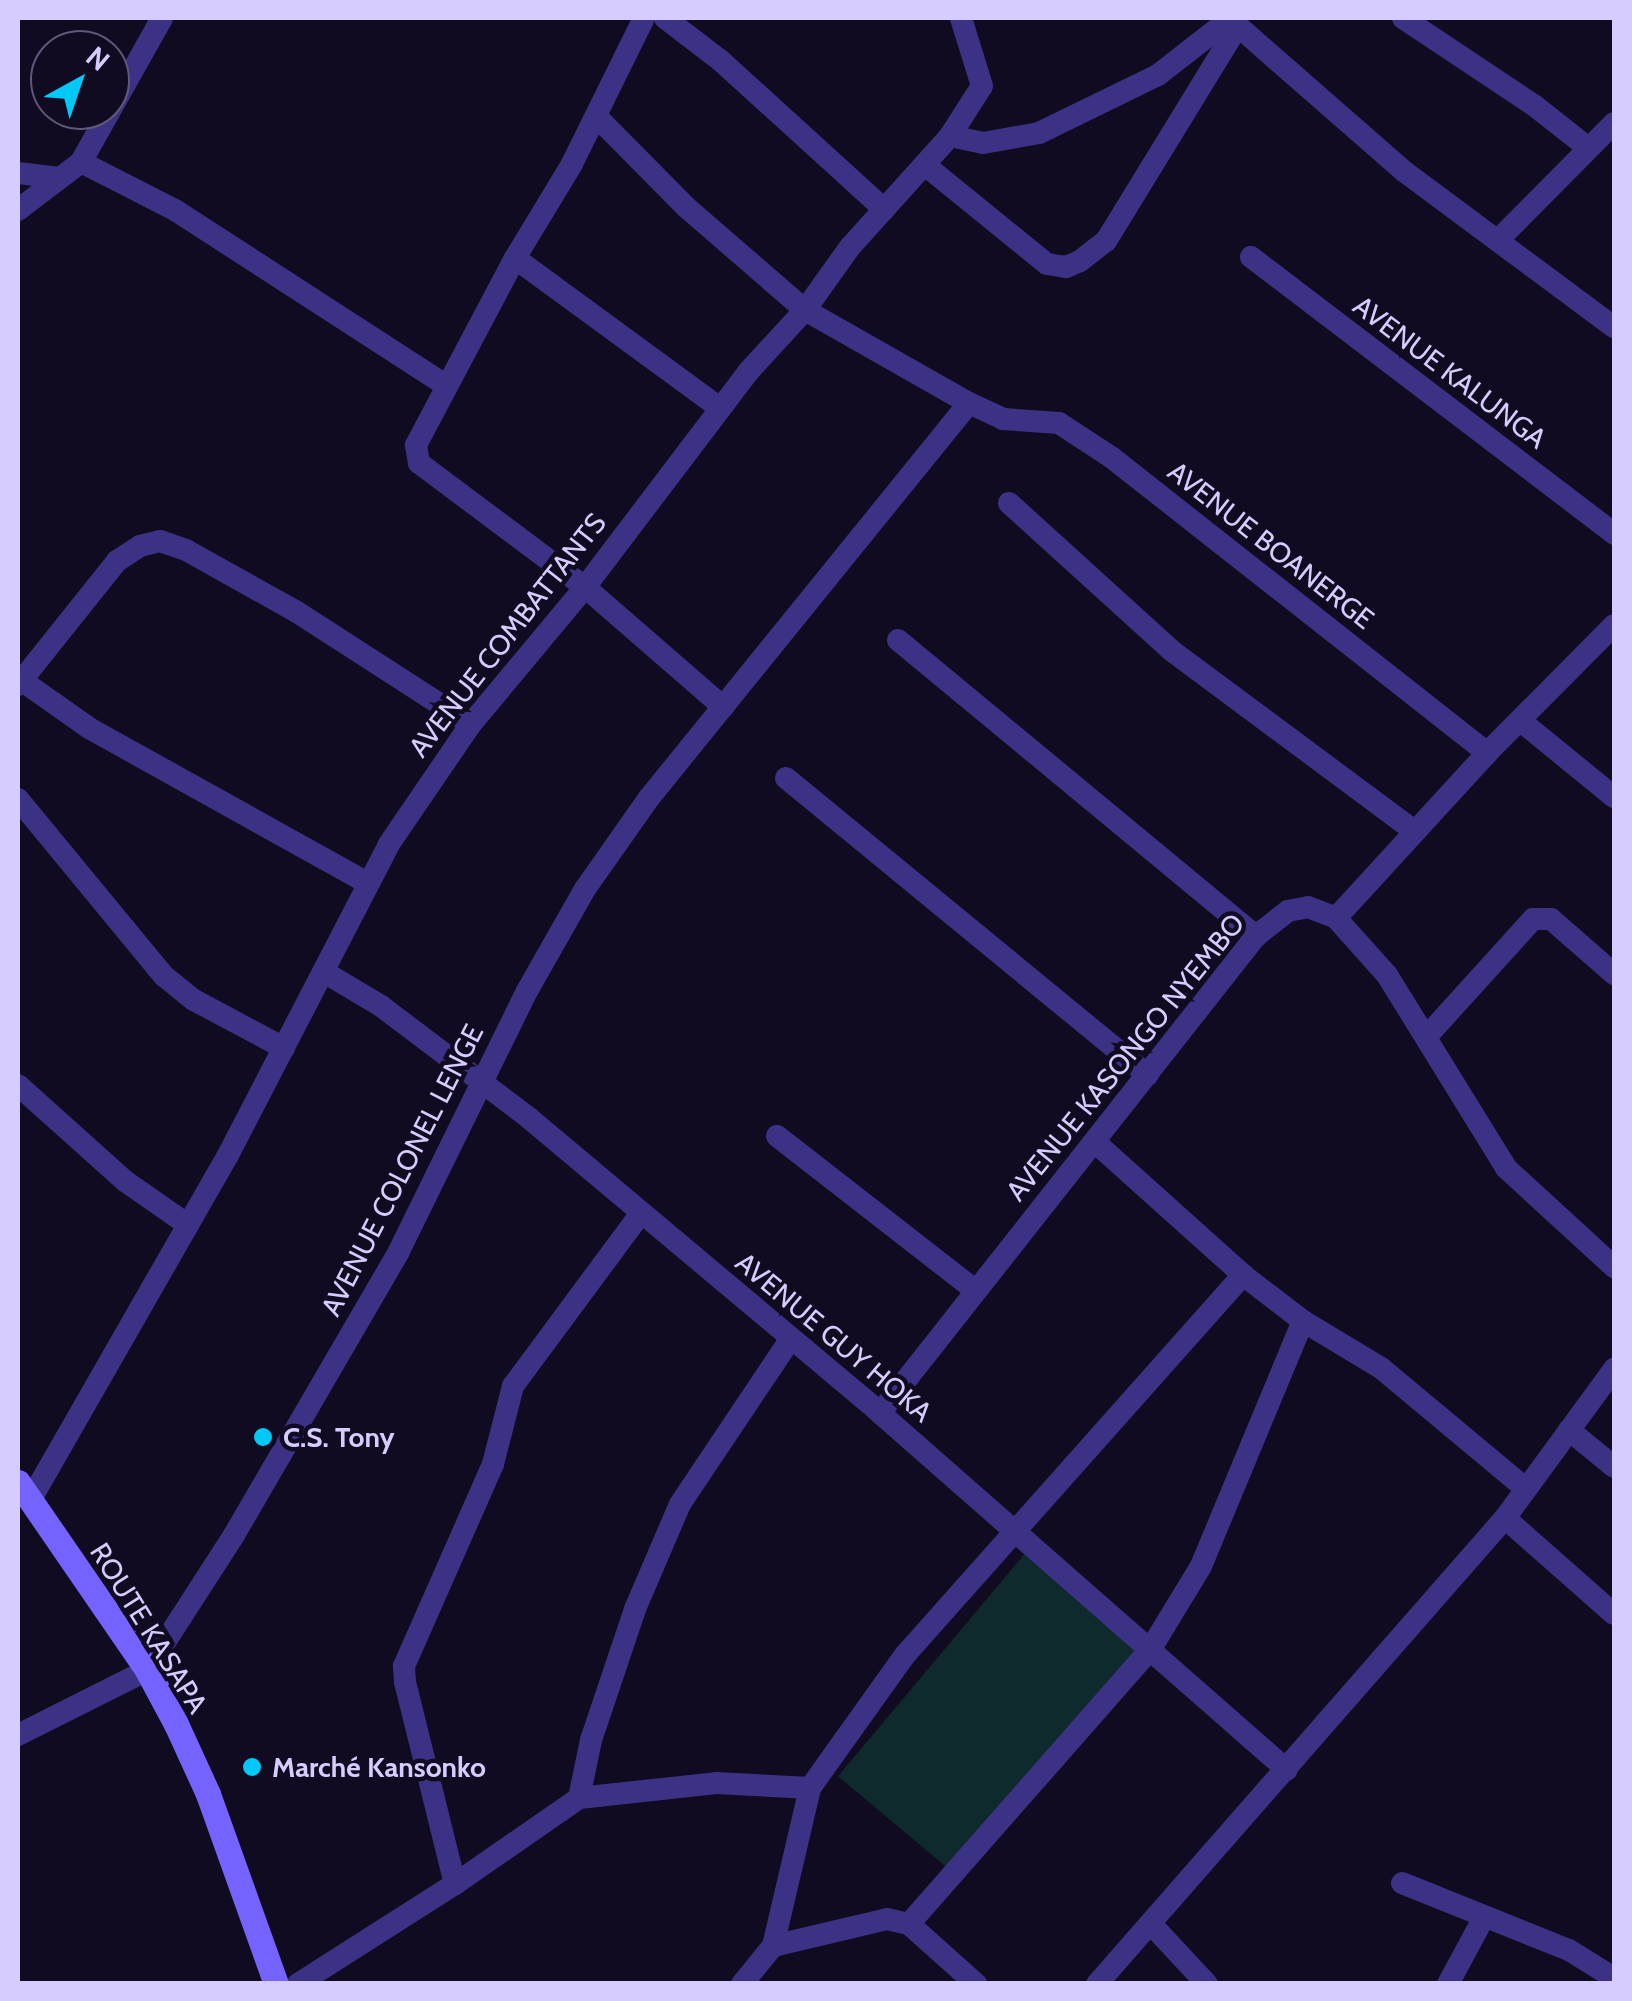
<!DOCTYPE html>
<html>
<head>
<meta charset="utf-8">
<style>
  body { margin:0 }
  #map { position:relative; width:1632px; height:2001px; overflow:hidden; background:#110b21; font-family:Cabin,sans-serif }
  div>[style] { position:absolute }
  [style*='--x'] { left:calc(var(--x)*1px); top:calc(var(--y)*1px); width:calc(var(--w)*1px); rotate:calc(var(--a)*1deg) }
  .green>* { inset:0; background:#0e2a2c; transform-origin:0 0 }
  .minor>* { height:22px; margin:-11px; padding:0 11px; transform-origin:11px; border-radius:11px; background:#3c3285 }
  .secondary>* { height:25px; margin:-12.5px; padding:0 12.5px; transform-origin:12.5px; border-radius:12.5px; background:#7463ff }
  .dots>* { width:28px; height:28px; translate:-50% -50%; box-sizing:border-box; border:5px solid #110b21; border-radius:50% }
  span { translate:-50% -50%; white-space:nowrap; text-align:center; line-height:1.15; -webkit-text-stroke:9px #110b21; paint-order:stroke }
  .street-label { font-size:28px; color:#d6ccff }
  .poi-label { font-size:28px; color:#d6ccff; font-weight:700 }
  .left { translate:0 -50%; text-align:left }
  .frame { position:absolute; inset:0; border:20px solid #d6ccff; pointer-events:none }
  .north { position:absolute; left:30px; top:30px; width:100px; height:100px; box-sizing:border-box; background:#110b21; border:2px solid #60587a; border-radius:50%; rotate:40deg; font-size:28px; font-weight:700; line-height:40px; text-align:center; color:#d6ccff }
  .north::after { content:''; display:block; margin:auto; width:35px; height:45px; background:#00c8f7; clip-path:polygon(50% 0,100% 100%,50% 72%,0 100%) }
</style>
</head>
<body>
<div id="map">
  <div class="green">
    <i style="left:1027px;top:1551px;width:148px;height:294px;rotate:40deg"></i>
  </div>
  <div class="minor">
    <i style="--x:644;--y:18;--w:163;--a:116.3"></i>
    <i style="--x:572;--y:164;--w:110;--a:121.2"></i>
    <i style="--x:515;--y:258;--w:212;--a:117.9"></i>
    <i style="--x:416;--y:445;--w:18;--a:81"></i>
    <i style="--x:419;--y:463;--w:207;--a:36.8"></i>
    <i style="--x:585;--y:587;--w:183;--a:41"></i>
    <i style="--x:665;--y:18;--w:69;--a:37.4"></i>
    <i style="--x:720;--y:60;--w:222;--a:42.3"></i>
    <i style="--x:1403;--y:18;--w:159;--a:33.7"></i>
    <i style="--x:1535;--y:106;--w:66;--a:38.3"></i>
    <i style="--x:1230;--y:19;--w:232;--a:41.2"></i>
    <i style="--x:1405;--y:172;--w:260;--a:36.6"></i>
    <i style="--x:596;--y:116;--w:128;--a:45.3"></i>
    <i style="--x:686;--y:207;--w:157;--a:40.9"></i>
    <i style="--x:805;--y:310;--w:189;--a:29.6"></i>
    <i style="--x:969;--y:403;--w:38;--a:25"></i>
    <i style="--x:1003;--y:419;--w:56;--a:4.1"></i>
    <i style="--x:1059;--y:423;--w:62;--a:33.2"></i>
    <i style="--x:1111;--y:457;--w:479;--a:38.2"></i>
    <i style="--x:950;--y:136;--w:59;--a:-57.4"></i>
    <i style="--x:982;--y:86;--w:71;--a:-107.2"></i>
    <i style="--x:81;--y:162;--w:106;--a:27.1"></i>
    <i style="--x:175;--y:210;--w:322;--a:32.9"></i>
    <i style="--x:925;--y:165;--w:157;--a:39.1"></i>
    <i style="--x:1047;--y:264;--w:19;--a:9"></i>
    <i style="--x:1066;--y:267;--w:15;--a:-23"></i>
    <i style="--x:1080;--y:261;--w:33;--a:-38"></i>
    <i style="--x:1106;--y:241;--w:252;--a:-58.5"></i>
    <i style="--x:18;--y:173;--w:42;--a:6.8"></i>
    <i style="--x:18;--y:210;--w:79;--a:-37.3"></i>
    <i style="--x:81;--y:162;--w:165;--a:-60.6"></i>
    <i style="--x:1499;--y:239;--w:163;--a:-45.2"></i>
    <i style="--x:1251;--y:257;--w:457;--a:37.3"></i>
    <i style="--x:515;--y:258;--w:254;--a:36.2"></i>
    <i style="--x:1009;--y:503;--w:220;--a:42.2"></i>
    <i style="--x:1172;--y:651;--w:302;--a:36.6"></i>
    <i style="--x:898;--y:640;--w:465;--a:39.6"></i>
    <i style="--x:21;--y:680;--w:83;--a:35.2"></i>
    <i style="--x:89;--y:728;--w:318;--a:29.1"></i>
    <i style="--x:18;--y:685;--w:159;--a:-51.4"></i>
    <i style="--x:117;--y:561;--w:27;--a:-33"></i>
    <i style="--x:140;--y:546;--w:21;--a:-14"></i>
    <i style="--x:160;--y:541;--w:28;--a:19"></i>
    <i style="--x:186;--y:550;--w:127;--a:29.2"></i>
    <i style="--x:297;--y:612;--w:207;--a:32.8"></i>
    <i style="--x:1522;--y:722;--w:119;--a:39.2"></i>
    <i style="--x:786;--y:778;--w:468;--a:39.4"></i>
    <i style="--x:18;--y:799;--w:229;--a:50.5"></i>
    <i style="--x:164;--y:976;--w:38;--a:39"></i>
    <i style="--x:194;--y:1000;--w:102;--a:28.1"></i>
    <i style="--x:1336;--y:918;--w:76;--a:48.2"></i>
    <i style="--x:1387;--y:975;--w:227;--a:58.3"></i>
    <i style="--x:1506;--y:1168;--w:147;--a:42.5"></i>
    <i style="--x:324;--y:972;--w:66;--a:30.8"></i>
    <i style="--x:381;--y:1006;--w:186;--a:37.1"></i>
    <i style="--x:529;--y:1118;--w:459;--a:40"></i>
    <i style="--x:880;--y:1413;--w:541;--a:41.26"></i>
    <i style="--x:1427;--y:1036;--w:158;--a:-47.8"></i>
    <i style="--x:1533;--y:919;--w:18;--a:0"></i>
    <i style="--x:1551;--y:919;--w:84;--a:41.1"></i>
    <i style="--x:18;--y:1085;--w:144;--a:41.9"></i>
    <i style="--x:125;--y:1181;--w:77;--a:34.9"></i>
    <i style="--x:777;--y:1136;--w:251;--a:37.9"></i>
    <i style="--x:1096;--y:1143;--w:198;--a:41.9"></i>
    <i style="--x:1243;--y:1275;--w:76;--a:37.5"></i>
    <i style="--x:1303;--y:1321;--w:91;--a:31.1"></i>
    <i style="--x:1381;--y:1368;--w:187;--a:39.8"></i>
    <i style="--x:880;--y:1413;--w:607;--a:-51.75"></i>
    <i style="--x:1256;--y:936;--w:41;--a:-38"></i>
    <i style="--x:1288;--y:911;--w:20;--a:-11"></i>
    <i style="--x:1308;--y:907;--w:30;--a:21"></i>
    <i style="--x:1336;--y:918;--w:224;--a:-47.5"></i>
    <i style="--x:1487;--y:753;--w:180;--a:-45.2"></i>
    <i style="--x:1569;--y:1430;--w:58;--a:39.4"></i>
    <i style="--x:31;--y:1499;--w:394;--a:-60.2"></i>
    <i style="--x:227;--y:1157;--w:352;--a:-62.6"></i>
    <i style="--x:389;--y:844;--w:145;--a:-55.7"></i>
    <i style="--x:471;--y:724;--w:178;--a:-50.2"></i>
    <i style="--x:585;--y:587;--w:270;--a:-52.8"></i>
    <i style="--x:748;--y:372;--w:84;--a:-47.4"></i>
    <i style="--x:805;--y:310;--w:77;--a:-54.5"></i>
    <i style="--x:850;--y:247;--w:149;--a:-48"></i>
    <i style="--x:950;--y:136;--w:34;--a:12"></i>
    <i style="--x:983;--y:143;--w:57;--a:-10.1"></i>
    <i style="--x:1039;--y:133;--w:132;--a:-26"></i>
    <i style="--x:1158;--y:75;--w:93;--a:-38"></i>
    <i style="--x:1505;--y:1518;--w:145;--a:41.4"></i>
    <i style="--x:18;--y:1735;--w:144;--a:-26.7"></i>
    <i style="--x:147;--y:1670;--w:161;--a:-57.2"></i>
    <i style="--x:234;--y:1535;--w:328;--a:-59.8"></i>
    <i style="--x:399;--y:1251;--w:290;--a:-63.8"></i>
    <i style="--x:527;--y:991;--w:117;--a:-60.4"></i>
    <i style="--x:585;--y:889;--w:111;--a:-54.9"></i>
    <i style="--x:649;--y:798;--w:508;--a:-50.99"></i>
    <i style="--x:579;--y:1798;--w:138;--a:-6.2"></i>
    <i style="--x:716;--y:1783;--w:94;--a:3"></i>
    <i style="--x:1402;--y:1883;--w:180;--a:21.9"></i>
    <i style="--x:1569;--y:1950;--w:53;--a:31.9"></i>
    <i style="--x:455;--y:1884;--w:208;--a:-103.9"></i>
    <i style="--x:405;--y:1682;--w:16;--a:-94"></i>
    <i style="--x:404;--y:1666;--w:221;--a:-66.2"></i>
    <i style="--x:493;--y:1464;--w:81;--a:-75.6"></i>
    <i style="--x:513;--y:1386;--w:215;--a:-53.5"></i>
    <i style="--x:909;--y:1924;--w:365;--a:-48.7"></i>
    <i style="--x:1150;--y:1650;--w:98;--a:-58.7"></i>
    <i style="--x:1201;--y:1566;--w:265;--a:-67.4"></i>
    <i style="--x:1151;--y:1924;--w:82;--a:47"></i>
    <i style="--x:773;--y:1946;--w:162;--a:-76.8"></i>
    <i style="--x:810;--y:1788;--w:163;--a:-54.5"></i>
    <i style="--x:905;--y:1655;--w:509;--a:-48.35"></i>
    <i style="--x:298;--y:1984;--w:186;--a:-32.5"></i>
    <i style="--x:455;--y:1884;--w:151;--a:-34.7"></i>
    <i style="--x:579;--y:1798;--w:59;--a:-78.3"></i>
    <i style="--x:591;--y:1740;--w:138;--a:-71.4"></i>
    <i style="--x:635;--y:1609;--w:114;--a:-66.8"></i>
    <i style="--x:680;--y:1504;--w:196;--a:-56.2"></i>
    <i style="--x:742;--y:1984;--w:49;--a:-50.8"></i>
    <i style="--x:773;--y:1946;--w:117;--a:-13.3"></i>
    <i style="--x:887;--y:1919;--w:23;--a:13"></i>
    <i style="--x:909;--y:1924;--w:90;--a:41.8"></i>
    <i style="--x:1097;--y:1984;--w:619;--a:-48.8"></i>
    <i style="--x:1505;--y:1518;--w:185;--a:-53.8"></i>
    <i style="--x:1448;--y:1984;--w:74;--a:-61.7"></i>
  </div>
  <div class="secondary">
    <i style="--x:18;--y:1482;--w:228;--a:55.5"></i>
    <i style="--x:147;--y:1670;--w:61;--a:61.8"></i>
    <i style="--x:176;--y:1724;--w:77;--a:65.4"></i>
    <i style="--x:208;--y:1794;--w:202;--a:70.3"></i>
  </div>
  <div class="dots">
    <i style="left:263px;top:1437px;background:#00c8f7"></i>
    <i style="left:252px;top:1767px;background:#00c8f7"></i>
  </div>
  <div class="street-label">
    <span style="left:1450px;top:372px;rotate:37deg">AVENUE KALUNGA</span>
    <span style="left:1271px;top:545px;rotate:38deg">AVENUE BOANERGE</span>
    <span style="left:507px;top:635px;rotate:-52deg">AVENUE COMBATTANTS</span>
    <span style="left:1125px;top:1057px;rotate:-51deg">AVENUE KASONGO NYEMBO</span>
    <span style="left:402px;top:1170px;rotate:-63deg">AVENUE COLONEL LENGE</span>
    <span style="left:834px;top:1337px;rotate:40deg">AVENUE GUY HOKA</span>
    <span style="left:149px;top:1628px;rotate:58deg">ROUTE KASAPA</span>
  </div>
  <div class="poi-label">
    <span class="left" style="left:283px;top:1437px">C.S. Tony</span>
    <span class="left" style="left:272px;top:1767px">Marché Kansonko</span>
  </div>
  <div class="frame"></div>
  <div class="north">N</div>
</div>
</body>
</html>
